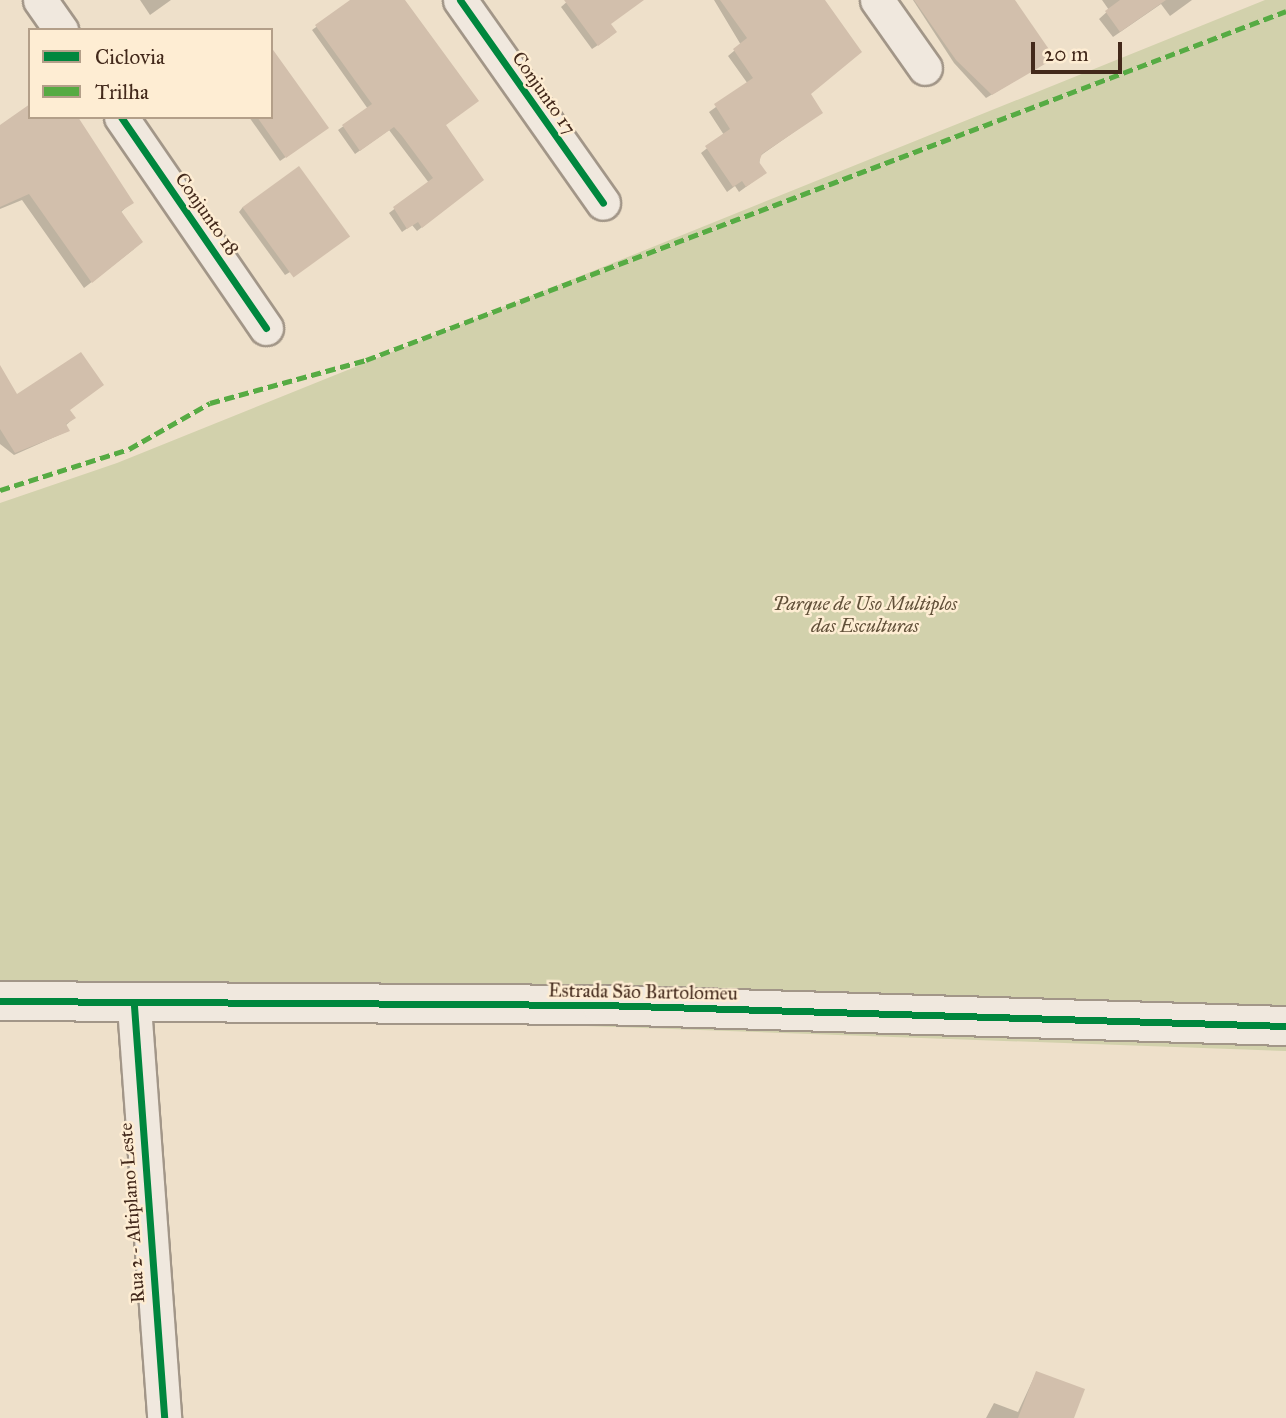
<!DOCTYPE html>
<html>
<head>
<meta charset="utf-8">
<style>
  body { margin:0 }
  #map { position:relative; width:1286px; height:1418px; overflow:hidden; background:#eee0ca; font-family:"IM FELL Great Primer",serif }
  div>[style] { position:absolute }
  [style*='--x'] { left:calc(var(--x)*1px); top:calc(var(--y)*1px); width:calc(var(--w)*1px); rotate:calc(var(--a)*1deg) }
  .green>* { inset:0; background:#d2d1ac }
  .shadow>* { inset:0; background:#0003 }
  .building>* { inset:0; background:#d2bfac; transform-origin:0 0 }
  .roads { filter:drop-shadow(2px 0 #a29688) drop-shadow(-2px 0 #a29688) drop-shadow(0 2px #a29688) drop-shadow(0 -2px #a29688) }
  .street>* { height:33px; margin:-16.5px; padding:0 16.5px; transform-origin:16.5px; border-radius:16.5px; background:#f0e8de }
  .secondary>* { height:38px; margin:-19px; padding:0 19px; transform-origin:19px; border-radius:19px; background:#f0e8de }
  .quiet>* { height:5px; margin-top:-2.5px; transform-origin:0; background:repeating-linear-gradient(90deg,#56ab43 0 10px,transparent 0 15px) }
  .cycleway>* { height:7px; margin:-3.5px; padding:0 3.5px; transform-origin:3.5px; border-radius:3.5px; background:#00873e }
  span { translate:-50% -50%; white-space:nowrap; text-align:center; line-height:1.15; -webkit-text-stroke:5px #feedd3; paint-order:stroke }
  .street-label { font-size:19px; color:#43291b }
  .park-label { font-size:19px; color:#615039; font-style:italic }
  .legend { position:absolute; left:28px; top:28px; width:245px; height:91px; box-sizing:border-box; background:#feedd3; border:2px solid #b39f89; margin:0; padding:9px 12px; list-style:none; font-size:21px; color:#43291b }
  .legend li { display:flex; align-items:center; gap:14px; height:35px }
  .legend b { width:35px; border:2px solid #b39f89 }
  .scale { position:absolute; left:1031px; top:42px; width:91px; height:32px; box-sizing:border-box; border:4px solid #43291b; border-top:0; padding-left:9px; font-size:21px; line-height:24px; white-space:nowrap; color:#43291b; -webkit-text-stroke:5px #feedd3; paint-order:stroke }
</style>
</head>
<body>
<div id="map">
  <div class="green">
    <i style="clip-path:polygon(1265px 0,1286px 0,1286px 1051px,0 1005px,0 503px,117px 463px)"></i>
  </div>
  <div class="shadow">
    <i style="clip-path:polygon(140px 0,171px 0,150px 15px)"></i>
    <i style="clip-path:polygon(353px 0,400px 0,477px 101px,444px 126px,477px 184px,417px 231px,412px 225px,402px 232px,389px 213px,429px 183px,389px 130px,355px 154px,338px 130px,368px 109px,312px 30px)"></i>
    <i style="clip-path:polygon(642px 0,609px 24px,610px 37px,592px 49px,561px 7px,569px 0)"></i>
    <i style="clip-path:polygon(714px 0,811px 0,809px 95px,821px 113px,760px 156px,758px 178px,739px 192px,735px 186px,727px 192px,701px 153px,724px 135px,709px 112px,748px 84px,728px 56px,741px 45px)"></i>
    <i style="clip-path:polygon(913px 0,1014px 0,1053px 58px,986px 98px,954px 63px)"></i>
    <i style="clip-path:polygon(1102px 0,1192px 0,1170px 16px,1161px 4px,1113px 37px,1099px 19px,1109px 10px)"></i>
    <i style="clip-path:polygon(30px 117px,132px 202px,120px 213px,134px 249px,84px 288px,22px 200px,0 209px,0 127px)"></i>
    <i style="clip-path:polygon(249px 117px,271px 117px,322px 132px,280px 161px)"></i>
    <i style="clip-path:polygon(243px 207px,348px 237px,285px 275px,239px 212px)"></i>
    <i style="clip-path:polygon(0 392px,69px 410px,74px 418px,65px 426px,68px 431px,14px 455px,0 444px)"></i>
    <i style="clip-path:polygon(1036px 1373px,1073px 1418px,986px 1418px,994px 1403px,1018px 1412px)"></i>
  </div>
  <div class="building">
    <i style="clip-path:polygon(350px 0,405px 0,479px 101px,446px 125px,484px 180px,422px 228px,418px 222px,407px 229px,393px 207px,433px 178px,402px 136px,394px 127px,360px 151px,342px 125px,372px 104px,315px 25px)"></i>
    <i style="clip-path:polygon(564px 0,644px 0,611px 24px,617px 32px,598px 46px)"></i>
    <i style="clip-path:polygon(720px 0,825px 0,862px 52px,811px 94px,823px 113px,762px 154px,759px 162px,767px 173px,746px 187px,742px 181px,733px 187px,705px 146px,730px 129px,714px 104px,753px 78px,733px 49px,747px 38px)"></i>
    <i style="clip-path:polygon(914px 0,1015px 0,1055px 58px,992px 95px,956px 60px)"></i>
    <i style="clip-path:polygon(1120px 0,1166px 0,1120px 32px,1105px 11px)"></i>
    <i style="clip-path:polygon(271px 47px,329px 128px,286px 158px,257px 117px,271px 117px)"></i>
    <i style="clip-path:polygon(30px 104px,30px 117px,78px 117px,134px 203px,121px 211px,143px 242px,92px 283px,29px 194px,0 207px,0 125px)"></i>
    <i style="left:299px;top:166px;width:87px;height:70px;rotate:54deg"></i>
    <i style="clip-path:polygon(81px 352px,104px 385px,70px 410px,76px 418px,66px 424px,70px 431px,15px 453px,0 429px,0 365px,17px 394px)"></i>
    <i style="clip-path:polygon(1036px 1371px,1085px 1389px,1074px 1418px,1018px 1418px)"></i>
  </div>
  <div class="roads">
    <div class="street">
      <i style="--x:40;--y:0;--w:37;--a:55"></i>
      <i style="--x:460;--y:0;--w:248;--a:54.8"></i>
      <i style="--x:877;--y:0;--w:83;--a:54.8"></i>
      <i style="--x:121;--y:117;--w:256;--a:55.5"></i>
      <i style="--x:134;--y:1006;--w:413;--a:85.8"></i>
    </div>
    <div class="secondary">
      <i style="--x:0;--y:1001;--w:602;--a:0.38"></i>
      <i style="--x:602;--y:1005;--w:684;--a:1.76"></i>
    </div>
  </div>
  <div class="quiet">
    <i style="--x:0;--y:490;--w:135;--a:-17.6"></i>
    <i style="--x:129;--y:449;--w:93;--a:-29.6"></i>
    <i style="--x:210;--y:403;--w:162;--a:-15.4"></i>
    <i style="--x:366;--y:360;--w:984;--a:-20.77"></i>
  </div>
  <div class="cycleway">
    <i style="--x:460;--y:0;--w:248;--a:54.8"></i>
    <i style="--x:121;--y:117;--w:256;--a:55.5"></i>
    <i style="--x:0;--y:1001;--w:602;--a:0.38"></i>
    <i style="--x:602;--y:1005;--w:684;--a:1.76"></i>
    <i style="--x:134;--y:1006;--w:413;--a:85.8"></i>
  </div>
  <div class="street-label">
    <span style="left:544px;top:93px;rotate:55deg">Conjunto 17</span>
    <span style="left:207px;top:214px;rotate:55deg">Conjunto 18</span>
    <span style="left:643px;top:992px;rotate:1deg">Estrada São Bartolomeu</span>
    <span style="left:132px;top:1213px;rotate:-94deg">Rua 2 - Altiplano Leste</span>
  </div>
  <div class="park-label">
    <span style="left:865px;top:615px">Parque de Uso Multiplos<br>das Esculturas</span>
  </div>
  <ul class="legend">
  <li><b style="height:9px;background:#00873e"></b>Ciclovia</li>
  <li><b style="height:9px;background:#56ab43"></b>Trilha</li>
  </ul>
  <div class="scale">20 m</div>
</div>
</body>
</html>
